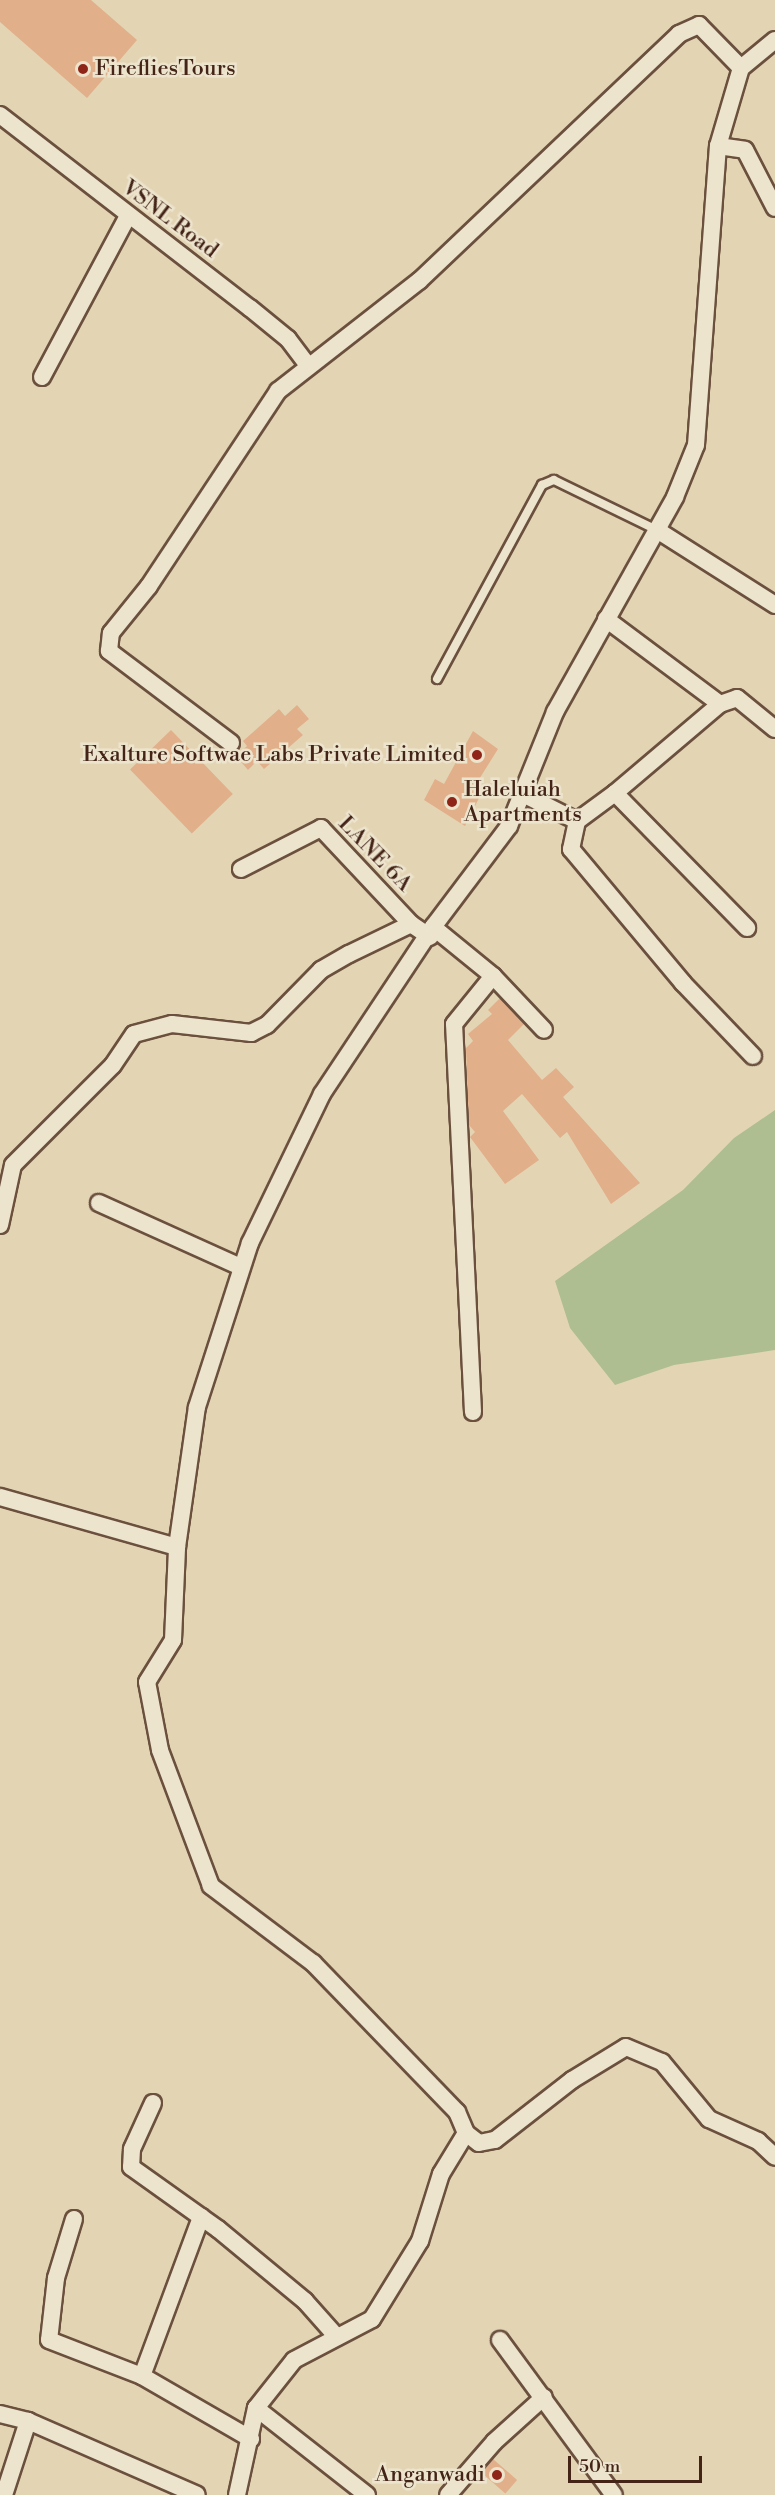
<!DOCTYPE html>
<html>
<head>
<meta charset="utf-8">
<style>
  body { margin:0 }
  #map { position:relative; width:775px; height:2495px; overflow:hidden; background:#e3d5b4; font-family:"Libre Bodoni",serif }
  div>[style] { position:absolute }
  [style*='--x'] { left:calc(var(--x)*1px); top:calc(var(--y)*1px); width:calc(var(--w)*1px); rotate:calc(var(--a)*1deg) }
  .green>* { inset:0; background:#afbe90 }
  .building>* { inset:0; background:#e2af8b; transform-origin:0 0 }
  .roads { filter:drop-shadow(2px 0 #6b503e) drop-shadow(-2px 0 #6b503e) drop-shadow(0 2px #6b503e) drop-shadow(0 -2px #6b503e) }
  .service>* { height:8px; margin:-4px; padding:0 4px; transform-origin:4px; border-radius:4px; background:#ede4ce }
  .minor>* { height:16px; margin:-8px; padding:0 8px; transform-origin:8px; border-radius:8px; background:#ede4ce }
  .dots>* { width:16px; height:16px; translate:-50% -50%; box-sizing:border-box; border:3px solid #ede4ce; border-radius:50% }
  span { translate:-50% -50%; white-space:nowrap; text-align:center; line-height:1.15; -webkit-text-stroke:5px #ede4ce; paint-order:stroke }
  .poi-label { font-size:22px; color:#432417 }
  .left { translate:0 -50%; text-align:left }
  .right { translate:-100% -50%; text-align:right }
  .street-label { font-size:22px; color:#432417 }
  .scale { position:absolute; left:568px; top:2456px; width:134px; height:27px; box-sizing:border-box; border:3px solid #432417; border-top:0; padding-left:8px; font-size:18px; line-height:21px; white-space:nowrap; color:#432417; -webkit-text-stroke:4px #ede4ce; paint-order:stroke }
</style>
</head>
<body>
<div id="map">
  <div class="green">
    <i style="clip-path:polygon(775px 1110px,775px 1350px,674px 1365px,615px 1385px,570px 1328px,555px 1281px,683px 1190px,734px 1138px)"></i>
  </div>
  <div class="building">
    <i style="clip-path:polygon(0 0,91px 0,137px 40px,87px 98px,0 22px)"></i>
    <i style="clip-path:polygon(297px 705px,309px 719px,297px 729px,303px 735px,264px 769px,257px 761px,248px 770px,236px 756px,247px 746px,243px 741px,279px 709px,285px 716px)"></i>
    <i style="left:171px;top:730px;width:89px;height:57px;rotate:46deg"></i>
    <i style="clip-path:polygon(473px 731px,498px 749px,473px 789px,479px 798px,465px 826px,424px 800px,435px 779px,444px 784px)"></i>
    <i style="clip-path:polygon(500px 998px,524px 1024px,508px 1040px,542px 1080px,556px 1068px,574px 1087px,563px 1097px,640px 1183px,611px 1204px,567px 1132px,560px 1138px,522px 1094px,503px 1111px,539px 1160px,505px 1184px,470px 1137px,475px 1132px,469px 1125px,466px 1048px,473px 1041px,468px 1034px,492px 1014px,488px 1010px)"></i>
    <i style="left:493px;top:2459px;width:32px;height:18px;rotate:41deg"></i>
  </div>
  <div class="roads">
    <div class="service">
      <i style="--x:437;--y:679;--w:221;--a:-61.6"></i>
      <i style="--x:542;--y:485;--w:13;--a:-23"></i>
      <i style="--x:554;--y:480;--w:114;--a:25.9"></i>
    </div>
    <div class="minor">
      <i style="--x:0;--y:115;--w:316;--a:37.7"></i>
      <i style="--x:250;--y:308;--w:49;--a:39.2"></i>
      <i style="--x:288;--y:339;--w:31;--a:53"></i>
      <i style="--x:718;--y:146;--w:27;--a:8"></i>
      <i style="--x:745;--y:150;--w:65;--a:62.7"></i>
      <i style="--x:42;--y:377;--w:183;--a:-61.9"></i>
      <i style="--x:657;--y:530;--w:140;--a:32.4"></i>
      <i style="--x:606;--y:619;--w:142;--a:36.7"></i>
      <i style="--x:720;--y:704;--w:18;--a:-19"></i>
      <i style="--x:737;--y:698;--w:49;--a:39.2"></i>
      <i style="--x:231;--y:743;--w:153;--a:-143"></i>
      <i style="--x:109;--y:651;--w:18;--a:-84"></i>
      <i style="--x:111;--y:633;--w:60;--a:-51"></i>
      <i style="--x:149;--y:586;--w:234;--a:-56.5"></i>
      <i style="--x:278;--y:391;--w:179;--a:-38"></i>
      <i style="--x:419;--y:281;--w:359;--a:-43.5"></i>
      <i style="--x:679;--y:34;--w:22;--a:-24"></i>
      <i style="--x:699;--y:25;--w:60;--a:45.7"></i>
      <i style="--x:615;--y:793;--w:138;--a:-40.3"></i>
      <i style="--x:523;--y:794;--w:60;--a:26.6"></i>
      <i style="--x:577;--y:821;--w:47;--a:-36.4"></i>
      <i style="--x:615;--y:793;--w:189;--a:45.6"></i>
      <i style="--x:577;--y:821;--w:29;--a:102"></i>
      <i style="--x:571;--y:849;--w:175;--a:50.1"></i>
      <i style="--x:683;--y:983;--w:101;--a:46.2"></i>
      <i style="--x:241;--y:869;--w:90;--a:-27.1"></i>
      <i style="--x:321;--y:828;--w:132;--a:46.8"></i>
      <i style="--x:433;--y:927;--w:77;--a:39.2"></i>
      <i style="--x:493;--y:976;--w:74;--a:46.6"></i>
      <i style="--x:99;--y:1203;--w:156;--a:24.3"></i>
      <i style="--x:0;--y:1225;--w:61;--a:-77.8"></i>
      <i style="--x:13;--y:1165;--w:141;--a:-45"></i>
      <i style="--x:113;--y:1065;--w:37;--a:-56"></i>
      <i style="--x:134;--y:1034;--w:39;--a:-15"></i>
      <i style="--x:172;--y:1024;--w:80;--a:6.5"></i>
      <i style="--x:251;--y:1033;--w:18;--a:-27"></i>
      <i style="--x:267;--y:1025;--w:77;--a:-45.5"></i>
      <i style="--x:321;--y:970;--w:32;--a:-30"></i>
      <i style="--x:349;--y:954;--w:69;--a:-25.8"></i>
      <i style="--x:411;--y:924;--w:23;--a:34"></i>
      <i style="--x:473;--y:1412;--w:388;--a:-92.8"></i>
      <i style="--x:454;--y:1024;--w:62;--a:-50.9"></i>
      <i style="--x:0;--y:1497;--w:184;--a:15.8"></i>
      <i style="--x:153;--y:2103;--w:51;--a:114.5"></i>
      <i style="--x:132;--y:2149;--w:18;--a:93"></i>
      <i style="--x:131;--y:2167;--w:107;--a:35.5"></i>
      <i style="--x:218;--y:2229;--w:113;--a:39.6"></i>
      <i style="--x:305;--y:2301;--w:48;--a:48.4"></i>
      <i style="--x:466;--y:2133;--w:16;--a:38"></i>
      <i style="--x:479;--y:2143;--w:16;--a:-11"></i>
      <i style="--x:495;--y:2140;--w:98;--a:-37.9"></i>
      <i style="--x:572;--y:2080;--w:63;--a:-31.4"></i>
      <i style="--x:626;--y:2047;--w:39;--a:23"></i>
      <i style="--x:662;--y:2062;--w:74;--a:50.5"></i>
      <i style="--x:709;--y:2119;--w:54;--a:24.2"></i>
      <i style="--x:758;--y:2141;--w:23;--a:43"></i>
      <i style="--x:74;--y:2219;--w:62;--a:107"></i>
      <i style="--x:56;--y:2278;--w:62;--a:96.4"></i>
      <i style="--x:49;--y:2340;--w:100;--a:21.2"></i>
      <i style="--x:142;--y:2376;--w:126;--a:30"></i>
      <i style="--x:500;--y:2340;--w:192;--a:53.7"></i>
      <i style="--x:142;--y:2376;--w:170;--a:-69.6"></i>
      <i style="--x:256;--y:2408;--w:141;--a:38.1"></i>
      <i style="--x:0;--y:2414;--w:29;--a:14"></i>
      <i style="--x:28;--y:2421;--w:184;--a:23.6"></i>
      <i style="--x:4;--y:2495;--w:78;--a:-72"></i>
      <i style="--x:237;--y:2495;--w:89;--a:-77.7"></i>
      <i style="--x:256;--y:2408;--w:61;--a:-51.6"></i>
      <i style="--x:294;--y:2360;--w:88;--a:-27.7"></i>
      <i style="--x:372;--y:2319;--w:92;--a:-58.4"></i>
      <i style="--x:420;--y:2241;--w:70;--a:-72.6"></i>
      <i style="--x:441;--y:2174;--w:48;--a:-58.6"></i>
      <i style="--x:466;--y:2133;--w:23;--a:-113"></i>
      <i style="--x:457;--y:2112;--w:207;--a:-134"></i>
      <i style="--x:313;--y:1963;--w:128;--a:-143"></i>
      <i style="--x:211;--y:1886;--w:145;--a:-110.6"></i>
      <i style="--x:160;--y:1750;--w:69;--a:-100.8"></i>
      <i style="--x:147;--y:1682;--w:49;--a:-58.2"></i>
      <i style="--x:173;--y:1640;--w:93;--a:-87.5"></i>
      <i style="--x:177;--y:1547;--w:141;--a:-81.9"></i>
      <i style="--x:197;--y:1407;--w:172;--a:-72.1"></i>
      <i style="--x:250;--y:1243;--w:165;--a:-64.2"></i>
      <i style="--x:322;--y:1094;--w:201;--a:-56.4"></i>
      <i style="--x:433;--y:927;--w:126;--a:-53"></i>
      <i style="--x:509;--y:826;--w:123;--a:-68"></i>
      <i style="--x:555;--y:712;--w:246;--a:-60.8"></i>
      <i style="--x:675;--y:497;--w:56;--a:-68"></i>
      <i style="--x:696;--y:445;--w:300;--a:-85.8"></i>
      <i style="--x:718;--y:146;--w:81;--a:-73.6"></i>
      <i style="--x:741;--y:68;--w:44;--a:-39.5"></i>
      <i style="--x:448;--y:2495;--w:70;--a:-49"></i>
      <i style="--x:494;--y:2442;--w:67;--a:-42"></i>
    </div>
  </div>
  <div class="dots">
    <i style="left:83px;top:69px;background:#8f2418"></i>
    <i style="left:477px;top:755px;background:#8f2418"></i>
    <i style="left:452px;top:802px;background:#8f2418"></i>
    <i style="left:497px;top:2475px;background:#8f2418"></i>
  </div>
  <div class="poi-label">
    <span class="left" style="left:95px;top:69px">FirefliesTours</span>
    <span class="right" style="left:465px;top:755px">Exalture Softwae Labs Private Limited</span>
    <span class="left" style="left:464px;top:802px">Haleluiah<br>Apartments</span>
    <span class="right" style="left:485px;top:2475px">Anganwadi</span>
  </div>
  <div class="street-label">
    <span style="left:170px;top:219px;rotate:37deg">VSNL Road</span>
    <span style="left:375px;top:854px;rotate:46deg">LANE 6A</span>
  </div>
  <div class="scale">50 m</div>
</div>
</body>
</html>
